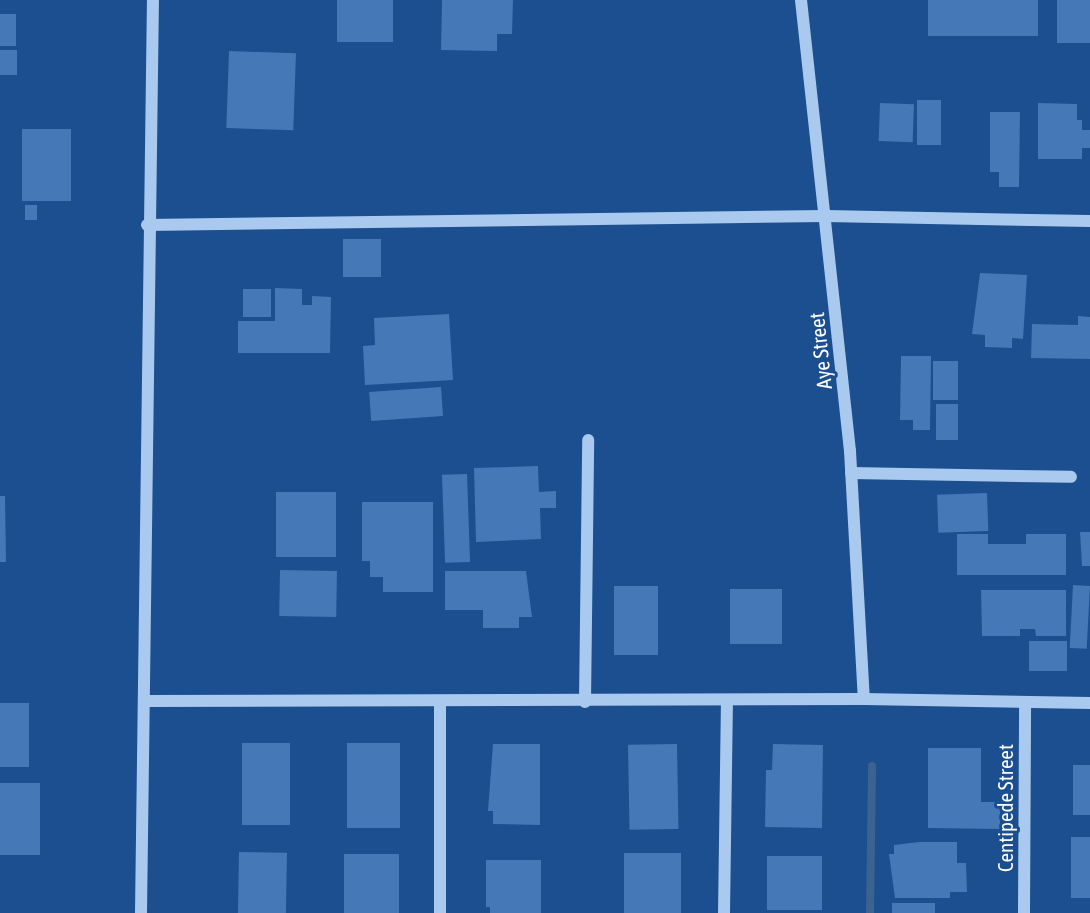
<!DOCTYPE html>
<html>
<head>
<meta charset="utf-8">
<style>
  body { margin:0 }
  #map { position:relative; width:1090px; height:913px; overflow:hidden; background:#1b4f8f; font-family:"Asap Condensed",sans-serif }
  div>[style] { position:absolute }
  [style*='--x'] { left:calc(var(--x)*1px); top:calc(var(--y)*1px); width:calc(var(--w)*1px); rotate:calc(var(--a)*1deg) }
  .stream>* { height:8px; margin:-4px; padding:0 4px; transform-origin:4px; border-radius:4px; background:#3c6290 }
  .building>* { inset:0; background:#4478b7; transform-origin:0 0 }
  .minor>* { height:12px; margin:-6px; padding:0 6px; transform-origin:6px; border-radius:6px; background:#a9c9ee }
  span { translate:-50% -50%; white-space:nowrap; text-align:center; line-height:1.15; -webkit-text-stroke:6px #1b4f8f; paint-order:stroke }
  .street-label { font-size:21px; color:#fff }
</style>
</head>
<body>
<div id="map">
  <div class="stream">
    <i style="--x:870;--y:913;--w:147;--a:-89.2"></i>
  </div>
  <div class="building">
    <i style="left:337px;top:0;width:56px;height:42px"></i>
    <i style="clip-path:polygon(442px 0,513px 0,512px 34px,497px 34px,497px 51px,441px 50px)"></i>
    <i style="left:928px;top:0;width:110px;height:36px"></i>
    <i style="left:1057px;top:0;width:33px;height:43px"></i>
    <i style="left:0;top:14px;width:16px;height:32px"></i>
    <i style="left:0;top:50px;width:17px;height:25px"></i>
    <i style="left:229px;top:51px;width:67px;height:77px;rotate:2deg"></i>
    <i style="left:917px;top:100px;width:24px;height:45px"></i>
    <i style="left:880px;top:103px;width:34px;height:38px;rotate:2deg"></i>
    <i style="clip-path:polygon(1038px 103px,1077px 104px,1077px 120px,1082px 120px,1082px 130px,1090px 130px,1090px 148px,1082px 148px,1082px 159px,1038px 159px)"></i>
    <i style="clip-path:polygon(990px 112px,1020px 112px,1019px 187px,999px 187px,999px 172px,990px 172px)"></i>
    <i style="left:22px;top:129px;width:49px;height:72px"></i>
    <i style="left:25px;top:205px;width:12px;height:15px"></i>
    <i style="left:343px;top:239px;width:38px;height:38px"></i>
    <i style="clip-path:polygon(980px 273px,1027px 275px,1023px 339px,1012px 338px,1012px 348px,985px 347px,985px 335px,972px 334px)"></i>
    <i style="clip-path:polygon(275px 288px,302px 289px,302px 305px,312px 305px,312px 296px,331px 297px,330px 353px,238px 353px,238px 321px,275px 321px)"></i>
    <i style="left:243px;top:289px;width:28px;height:28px"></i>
    <i style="clip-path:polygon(449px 314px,453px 380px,365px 385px,363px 346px,375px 345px,374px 318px)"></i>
    <i style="clip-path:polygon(1078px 316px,1090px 317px,1090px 359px,1031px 358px,1032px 324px,1078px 325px)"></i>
    <i style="clip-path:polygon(901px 356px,931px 356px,930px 430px,913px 430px,913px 420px,900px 420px)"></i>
    <i style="left:933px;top:361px;width:25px;height:39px"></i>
    <i style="left:441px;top:387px;width:29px;height:72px;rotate:86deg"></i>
    <i style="left:936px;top:404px;width:22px;height:36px"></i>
    <i style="clip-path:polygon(538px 466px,539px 492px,556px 491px,556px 508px,540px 508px,541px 539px,476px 542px,474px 468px)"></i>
    <i style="left:467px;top:474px;width:88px;height:25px;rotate:88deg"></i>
    <i style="left:276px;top:492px;width:60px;height:65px"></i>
    <i style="left:987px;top:493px;width:38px;height:50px;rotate:88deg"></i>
    <i style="clip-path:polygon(0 496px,5px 496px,6px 562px,0 562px)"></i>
    <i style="clip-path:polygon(362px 502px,433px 502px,433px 592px,383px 592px,383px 577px,370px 577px,370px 561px,362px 561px)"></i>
    <i style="clip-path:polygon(1080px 532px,1090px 532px,1090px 566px,1082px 566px)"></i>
    <i style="clip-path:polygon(957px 534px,988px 534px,988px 544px,1026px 544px,1026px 534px,1066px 534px,1066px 575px,957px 575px)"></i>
    <i style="left:280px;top:570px;width:57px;height:46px;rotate:1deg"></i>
    <i style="clip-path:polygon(445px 571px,526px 571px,532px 617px,519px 617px,519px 628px,483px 628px,483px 610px,445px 610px)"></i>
    <i style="left:1073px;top:585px;width:17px;height:63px;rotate:3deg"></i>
    <i style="left:614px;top:586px;width:44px;height:69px"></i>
    <i style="left:730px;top:589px;width:52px;height:55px"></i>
    <i style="clip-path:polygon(981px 590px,1066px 590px,1066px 636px,1036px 636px,1035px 629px,1020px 629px,1020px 636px,982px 636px)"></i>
    <i style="left:1029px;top:641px;width:38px;height:30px"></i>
    <i style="left:29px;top:703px;width:64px;height:29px;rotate:90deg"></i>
    <i style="left:242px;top:743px;width:48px;height:82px"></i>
    <i style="left:347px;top:743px;width:53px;height:85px"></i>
    <i style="clip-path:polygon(493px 744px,540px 744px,540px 825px,493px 824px,493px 811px,488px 811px)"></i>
    <i style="left:677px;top:744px;width:85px;height:49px;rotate:89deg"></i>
    <i style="clip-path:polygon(773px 744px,823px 745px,822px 828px,765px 827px,766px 770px,772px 770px)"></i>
    <i style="clip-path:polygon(928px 748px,981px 748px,981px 802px,1000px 802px,1000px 829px,928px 828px)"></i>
    <i style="left:1073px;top:765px;width:17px;height:50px"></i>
    <i style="left:0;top:783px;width:40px;height:72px"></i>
    <i style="left:1071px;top:837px;width:19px;height:61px"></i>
    <i style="clip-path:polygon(919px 842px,957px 842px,957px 863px,966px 863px,967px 892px,950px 892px,950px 898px,895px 898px,889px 854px,894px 854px,894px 845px)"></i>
    <i style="left:239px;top:852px;width:48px;height:61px;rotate:1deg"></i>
    <i style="left:624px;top:853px;width:57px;height:60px"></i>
    <i style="left:344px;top:854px;width:55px;height:59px"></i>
    <i style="left:767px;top:856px;width:55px;height:54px"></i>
    <i style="clip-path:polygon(486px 860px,541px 860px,541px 913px,490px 913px,490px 907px,486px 907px)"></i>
    <i style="left:892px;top:903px;width:43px;height:10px"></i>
  </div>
  <div class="minor">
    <i style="--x:801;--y:0;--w:454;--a:83.8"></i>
    <i style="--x:850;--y:451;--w:248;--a:86.8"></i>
    <i style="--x:147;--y:225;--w:679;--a:-0.76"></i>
    <i style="--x:826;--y:216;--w:264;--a:1.1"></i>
    <i style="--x:851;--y:473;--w:220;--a:1"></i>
    <i style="--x:144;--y:701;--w:720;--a:-0.16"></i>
    <i style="--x:864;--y:699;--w:226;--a:1"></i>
    <i style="--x:585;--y:702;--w:262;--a:-89.3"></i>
    <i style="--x:141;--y:913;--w:913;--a:-89.25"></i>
    <i style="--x:440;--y:913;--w:210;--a:-90"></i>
    <i style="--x:724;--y:913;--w:212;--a:-89.2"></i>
    <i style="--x:1024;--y:913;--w:211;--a:-89.7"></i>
  </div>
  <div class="street-label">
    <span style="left:820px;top:351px;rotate:-96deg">Aye Street</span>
    <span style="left:1005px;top:808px;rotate:-90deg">Centipede Street</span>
  </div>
</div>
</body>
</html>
